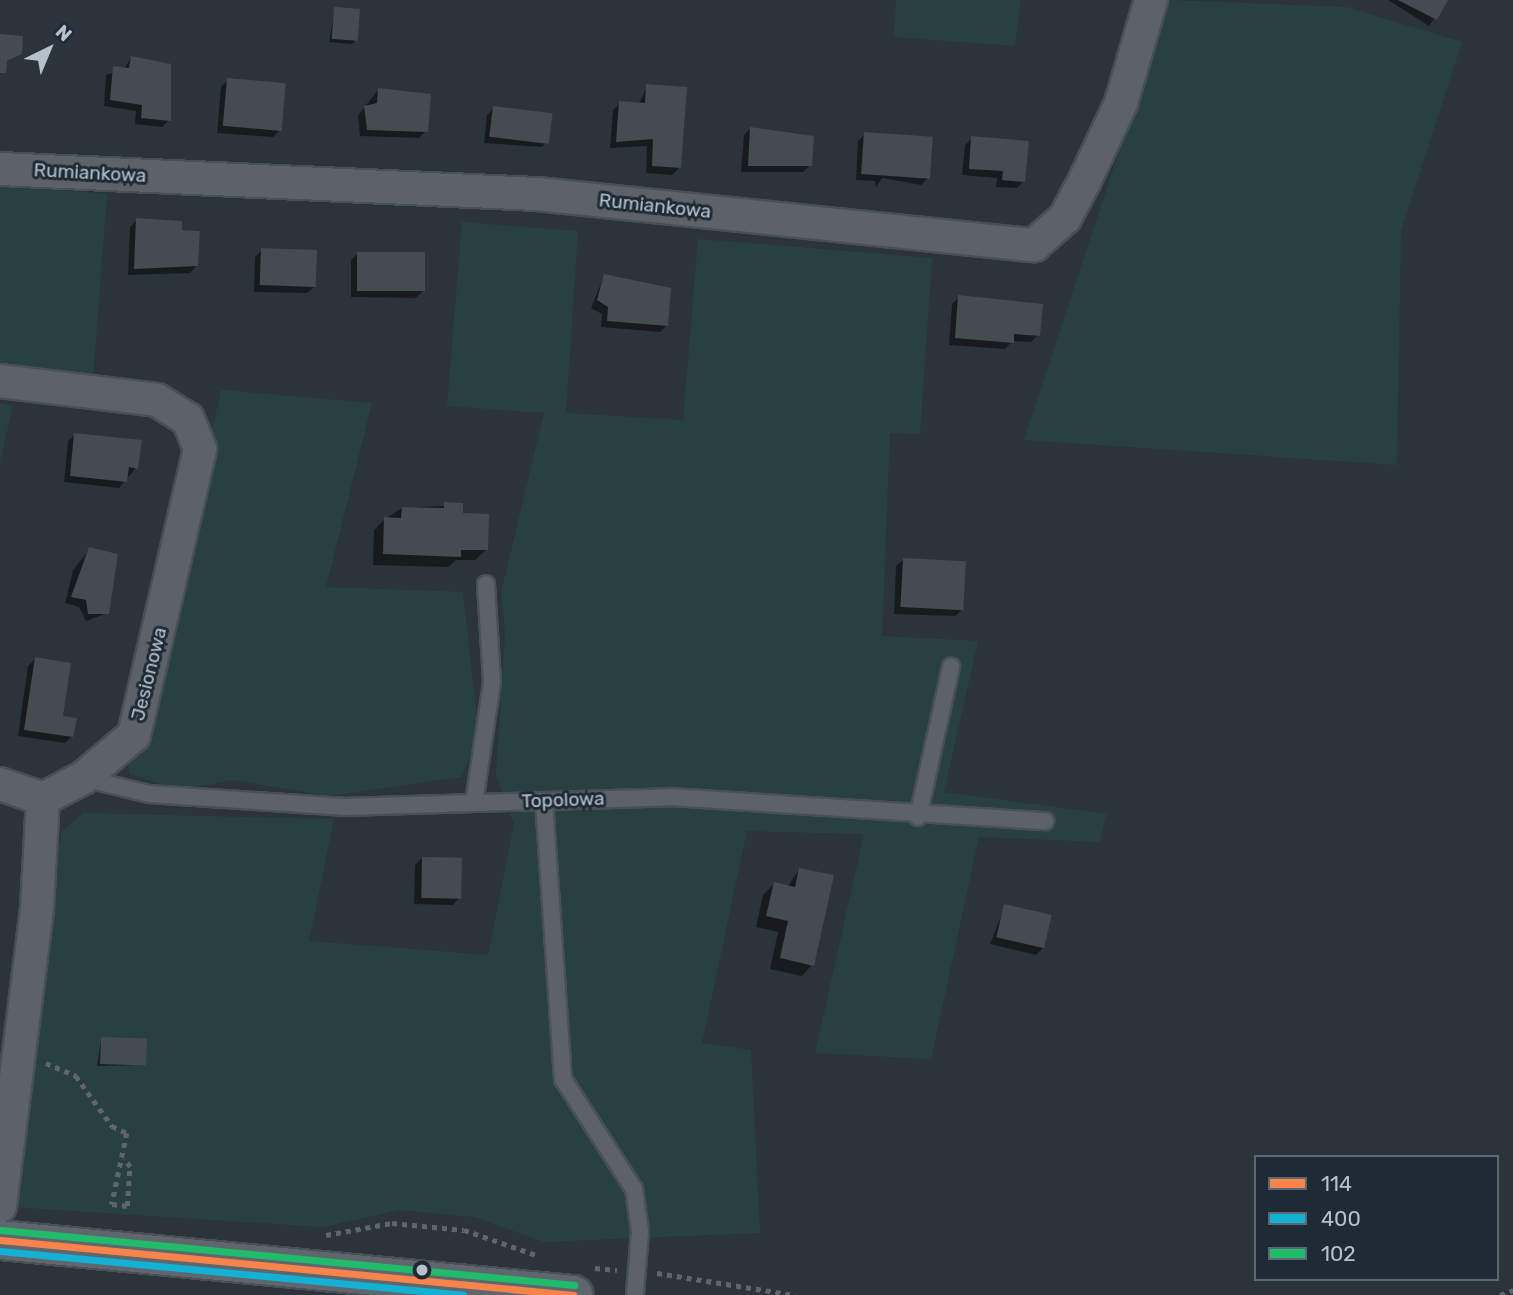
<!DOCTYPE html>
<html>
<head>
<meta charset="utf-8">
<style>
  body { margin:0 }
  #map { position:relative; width:1513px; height:1295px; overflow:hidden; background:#2b343b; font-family:Rubik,sans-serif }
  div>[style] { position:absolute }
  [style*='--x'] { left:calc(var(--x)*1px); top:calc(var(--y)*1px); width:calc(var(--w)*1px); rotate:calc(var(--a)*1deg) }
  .green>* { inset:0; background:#284041 }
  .shadow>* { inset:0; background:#0007 }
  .building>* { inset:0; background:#444b51; transform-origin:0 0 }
  .path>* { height:4.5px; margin-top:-2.25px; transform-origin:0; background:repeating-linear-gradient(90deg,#5f666b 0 5px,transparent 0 10px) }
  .roads { filter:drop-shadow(2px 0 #495055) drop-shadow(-2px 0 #495055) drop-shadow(0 2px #495055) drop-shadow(0 -2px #495055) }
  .lane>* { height:16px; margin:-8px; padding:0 8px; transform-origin:8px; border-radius:8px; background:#5c6268 }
  .street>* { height:32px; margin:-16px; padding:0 16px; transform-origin:16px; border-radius:16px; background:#5c6268 }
  .secondary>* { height:38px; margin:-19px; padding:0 19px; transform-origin:19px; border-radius:19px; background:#60666d }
  .bus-1>* { height:7px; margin:-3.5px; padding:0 3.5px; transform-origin:3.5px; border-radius:3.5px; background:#f8844c }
  .bus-2>* { height:7px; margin:-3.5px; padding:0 3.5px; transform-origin:3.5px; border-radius:3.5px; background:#13b2d5 }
  .bus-3>* { height:7px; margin:-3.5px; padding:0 3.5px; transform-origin:3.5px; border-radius:3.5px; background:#20bc6c }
  .dots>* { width:19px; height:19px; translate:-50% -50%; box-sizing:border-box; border:4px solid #1e2b36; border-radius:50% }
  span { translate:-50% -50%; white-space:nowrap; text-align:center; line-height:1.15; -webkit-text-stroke:6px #1e2b36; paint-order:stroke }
  .street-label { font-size:19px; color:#b6c1cb }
  .legend { position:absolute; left:1254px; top:1155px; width:245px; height:126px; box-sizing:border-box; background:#1e2b36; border:2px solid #5b6772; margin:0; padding:9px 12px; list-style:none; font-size:21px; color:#b6c1cb }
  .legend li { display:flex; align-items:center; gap:14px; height:35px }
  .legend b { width:35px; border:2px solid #5b6772 }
  .north { position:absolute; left:14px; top:14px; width:70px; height:70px; -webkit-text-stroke:5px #1e2b36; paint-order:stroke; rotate:43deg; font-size:19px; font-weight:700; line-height:28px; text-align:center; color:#b6c1cb }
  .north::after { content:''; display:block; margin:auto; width:24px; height:32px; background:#b6c1cb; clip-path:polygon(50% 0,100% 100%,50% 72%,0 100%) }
</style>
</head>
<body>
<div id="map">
  <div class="green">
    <i style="clip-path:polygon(896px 0,1021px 0,1015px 46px,894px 37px)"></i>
    <i style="clip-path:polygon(1169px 0,1346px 7px,1462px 42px,1401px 231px,1397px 465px,1024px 440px)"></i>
    <i style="clip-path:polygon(0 185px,107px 194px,93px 379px,0 370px)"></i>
    <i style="clip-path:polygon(462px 222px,578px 231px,566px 413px,683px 420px,698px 239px,932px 258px,920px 434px,890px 433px,882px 636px,978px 641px,944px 792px,1106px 814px,1100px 842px,979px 837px,931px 1059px,815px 1053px,864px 834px,747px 831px,702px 1043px,751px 1050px,760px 1233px,544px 1242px,474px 1217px,399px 1210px,324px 1227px,11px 1207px,25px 1054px,62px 831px,83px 813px,334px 819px,309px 941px,488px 955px,514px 824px,496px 775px,505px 633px,501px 593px,544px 413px,447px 406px)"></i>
    <i style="clip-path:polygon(221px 390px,372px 403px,326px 587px,463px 592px,479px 737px,461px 777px,329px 796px,232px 780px,179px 790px,129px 774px,127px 753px,146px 736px)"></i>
    <i style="clip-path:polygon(0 403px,13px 406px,0 462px)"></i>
  </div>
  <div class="shadow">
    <i style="clip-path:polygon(1388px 0,1446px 0,1429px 26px)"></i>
    <i style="clip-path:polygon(335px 9px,355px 41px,352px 44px,329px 42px)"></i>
    <i style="clip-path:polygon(131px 58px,169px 120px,162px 127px,135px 124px,136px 111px,104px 106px,106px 75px,124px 69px)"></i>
    <i style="clip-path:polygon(228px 80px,280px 130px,273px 137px,217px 133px,221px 87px)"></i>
    <i style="clip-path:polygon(647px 86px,679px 168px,672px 175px,646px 173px,647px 146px,610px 148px,613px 110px,620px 103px,639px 104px)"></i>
    <i style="clip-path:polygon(379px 89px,426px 131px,419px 138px,360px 136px,358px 115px)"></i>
    <i style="clip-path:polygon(494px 108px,549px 140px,542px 147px,484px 143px,487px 115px)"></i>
    <i style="clip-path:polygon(751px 128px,810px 165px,803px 172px,741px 172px,744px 135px)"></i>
    <i style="clip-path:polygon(865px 134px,928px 178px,921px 185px,882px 178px,876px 187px,875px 181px,856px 180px,858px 141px)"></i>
    <i style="clip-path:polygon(972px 138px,1024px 181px,1017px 188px,996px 187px,997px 178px,962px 175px,965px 145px)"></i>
    <i style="clip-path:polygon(137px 220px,180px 232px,197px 265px,190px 273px,128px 275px,130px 227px)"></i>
    <i style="clip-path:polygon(262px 250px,314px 287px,307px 293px,254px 292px,255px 257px)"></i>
    <i style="clip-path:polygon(358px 253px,423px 291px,416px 298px,351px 297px,351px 260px)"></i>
    <i style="clip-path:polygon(604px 276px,667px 325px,660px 332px,601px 327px,602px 314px,591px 308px)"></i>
    <i style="clip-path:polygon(959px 297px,1038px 335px,1031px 342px,1012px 341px,1005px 349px,949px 345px,952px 304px)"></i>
    <i style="clip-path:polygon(75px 435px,136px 468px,119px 488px,64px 482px,68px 441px)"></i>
    <i style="clip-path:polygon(461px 505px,461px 515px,486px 550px,475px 560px,456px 560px,448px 567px,373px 565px,374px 530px,385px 519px,402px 508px)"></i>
    <i style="clip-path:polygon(90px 549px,108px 613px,86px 621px,79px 607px,65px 603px,73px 570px)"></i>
    <i style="clip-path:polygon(903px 560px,962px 610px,955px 616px,894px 614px,896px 566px)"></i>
    <i style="clip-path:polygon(35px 659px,72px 736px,65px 743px,18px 736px,28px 666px)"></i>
    <i style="clip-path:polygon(422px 858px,459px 898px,453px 905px,414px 904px,415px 865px)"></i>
    <i style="clip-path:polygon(799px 870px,812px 965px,802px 976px,770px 969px,778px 932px,756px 927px,763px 895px,774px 884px,787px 887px)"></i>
    <i style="clip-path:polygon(1005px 906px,1043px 948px,1036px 955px,990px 944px)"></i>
    <i style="clip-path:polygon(101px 1039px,144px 1065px,97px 1066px)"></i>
  </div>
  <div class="building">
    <i style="clip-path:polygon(1398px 0,1448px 0,1437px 20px)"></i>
    <i style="left:334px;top:7px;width:26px;height:32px;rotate:4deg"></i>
    <i style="clip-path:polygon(0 34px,23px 36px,22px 54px,7px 61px,6px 73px,0 73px)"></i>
    <i style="clip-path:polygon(131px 56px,171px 64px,171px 121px,141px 118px,142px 105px,110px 100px,113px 66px,129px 68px)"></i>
    <i style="left:227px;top:78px;width:59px;height:48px;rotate:5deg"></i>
    <i style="clip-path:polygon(646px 84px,687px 87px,681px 168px,652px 166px,653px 139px,616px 142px,619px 101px,645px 103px)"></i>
    <i style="clip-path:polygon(378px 88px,431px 94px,428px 132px,367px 130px,364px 106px,377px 103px)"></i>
    <i style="left:493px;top:106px;width:60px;height:31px;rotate:7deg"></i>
    <i style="clip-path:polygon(750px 127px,814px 136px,812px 166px,748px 166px)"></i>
    <i style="left:864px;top:132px;width:69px;height:42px;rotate:4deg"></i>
    <i style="clip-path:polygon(971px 136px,1029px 141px,1025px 182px,1002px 180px,1003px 171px,969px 169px)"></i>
    <i style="clip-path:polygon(136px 218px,182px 221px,182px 230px,200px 231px,198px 266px,134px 269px)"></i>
    <i style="left:261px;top:248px;width:56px;height:37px;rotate:2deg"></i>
    <i style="left:357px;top:252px;width:68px;height:39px"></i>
    <i style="clip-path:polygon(604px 274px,671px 288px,668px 326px,607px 321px,608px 307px,597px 300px)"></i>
    <i style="clip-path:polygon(958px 295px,1043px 304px,1040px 336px,1014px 334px,1014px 343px,955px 338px)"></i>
    <i style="clip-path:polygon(74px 433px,142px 440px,138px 469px,129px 467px,127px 482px,70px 476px)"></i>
    <i style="clip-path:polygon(444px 502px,463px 503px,463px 513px,489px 514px,488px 550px,461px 550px,461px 557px,383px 554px,384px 517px,401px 518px,402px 507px,444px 508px)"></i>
    <i style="clip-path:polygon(89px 547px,118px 554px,109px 614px,88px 614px,86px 600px,71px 597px)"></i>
    <i style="left:903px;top:558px;width:63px;height:49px;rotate:3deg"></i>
    <i style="clip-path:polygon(35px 657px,71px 663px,63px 716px,77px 718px,73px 737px,24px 730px)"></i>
    <i style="left:422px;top:857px;width:40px;height:41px;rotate:1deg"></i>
    <i style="clip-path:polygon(799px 868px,834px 875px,814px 966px,780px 958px,788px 921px,766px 916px,774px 882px,795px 887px)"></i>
    <i style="left:1004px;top:904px;width:49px;height:34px;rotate:13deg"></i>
    <i style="left:101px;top:1037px;width:46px;height:27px;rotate:2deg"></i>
  </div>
  <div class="path">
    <i style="--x:46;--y:1063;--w:33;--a:23"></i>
    <i style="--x:76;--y:1076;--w:62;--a:54.2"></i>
    <i style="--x:112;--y:1126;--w:17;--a:25"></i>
    <i style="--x:127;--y:1133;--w:73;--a:101.9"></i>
    <i style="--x:112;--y:1204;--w:15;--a:8"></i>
    <i style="--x:127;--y:1206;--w:39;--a:-86"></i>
    <i style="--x:130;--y:1167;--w:10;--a:-127"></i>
    <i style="--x:326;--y:1235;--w:67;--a:-10.3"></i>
    <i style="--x:392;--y:1223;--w:72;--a:5.6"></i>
    <i style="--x:464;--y:1230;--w:79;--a:19.1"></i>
    <i style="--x:595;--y:1268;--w:22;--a:5"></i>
    <i style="--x:657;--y:1273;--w:140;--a:9.1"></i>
    <i style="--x:1500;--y:1295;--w:14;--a:-21"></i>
  </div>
  <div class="roads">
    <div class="lane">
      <i style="--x:83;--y:778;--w:68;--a:13.6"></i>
      <i style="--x:149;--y:794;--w:194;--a:3.8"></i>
      <i style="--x:343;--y:807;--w:328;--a:-1.7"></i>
      <i style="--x:671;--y:797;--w:375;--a:3.7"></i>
      <i style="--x:544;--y:801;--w:279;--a:86.1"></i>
      <i style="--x:563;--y:1079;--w:131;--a:57.2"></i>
      <i style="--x:634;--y:1189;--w:42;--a:81.9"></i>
      <i style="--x:640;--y:1231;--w:64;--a:94.5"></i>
      <i style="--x:474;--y:803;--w:122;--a:-81.5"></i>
      <i style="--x:492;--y:682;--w:98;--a:-93.5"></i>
      <i style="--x:918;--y:817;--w:154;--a:-77.6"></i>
    </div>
    <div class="street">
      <i style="--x:0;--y:169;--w:538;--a:2.67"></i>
      <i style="--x:537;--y:194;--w:500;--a:5.9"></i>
      <i style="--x:1034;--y:245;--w:41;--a:-41.1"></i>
      <i style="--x:1065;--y:218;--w:43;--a:-62.2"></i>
      <i style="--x:1085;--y:180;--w:85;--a:-64.9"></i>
      <i style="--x:1121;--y:103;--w:107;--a:-73.8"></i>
      <i style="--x:0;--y:381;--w:158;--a:6.9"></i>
      <i style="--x:157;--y:400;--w:36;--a:32"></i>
      <i style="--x:188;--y:419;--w:32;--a:68"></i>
      <i style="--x:200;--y:449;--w:294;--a:103"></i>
      <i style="--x:134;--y:735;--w:67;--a:139.9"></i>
      <i style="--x:83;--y:778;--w:45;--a:152.3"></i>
      <i style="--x:0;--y:784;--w:46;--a:19.2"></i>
      <i style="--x:0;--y:1206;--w:299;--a:-82.9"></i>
      <i style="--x:37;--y:909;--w:110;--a:-86.9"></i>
    </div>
    <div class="secondary">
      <i style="--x:0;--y:1240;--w:576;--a:5.48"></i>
    </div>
  </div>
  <div class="bus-1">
    <i style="--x:0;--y:1240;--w:576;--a:5.48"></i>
  </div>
  <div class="bus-2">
    <i style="--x:0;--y:1251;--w:465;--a:5.4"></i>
  </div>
  <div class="bus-3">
    <i style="--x:1;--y:1230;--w:576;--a:5.48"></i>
  </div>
  <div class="dots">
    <i style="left:422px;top:1270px;background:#b6c1cb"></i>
  </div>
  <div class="street-label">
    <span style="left:90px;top:173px;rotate:3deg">Rumiankowa</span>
    <span style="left:655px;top:206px;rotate:6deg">Rumiankowa</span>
    <span style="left:149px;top:674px;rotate:-76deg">Jesionowa</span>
    <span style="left:563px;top:800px;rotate:-2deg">Topolowa</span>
  </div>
  <ul class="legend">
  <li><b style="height:9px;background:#f8844c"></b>114</li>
  <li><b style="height:9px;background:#13b2d5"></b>400</li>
  <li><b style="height:9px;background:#20bc6c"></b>102</li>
  </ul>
  <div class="north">N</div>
</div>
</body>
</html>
